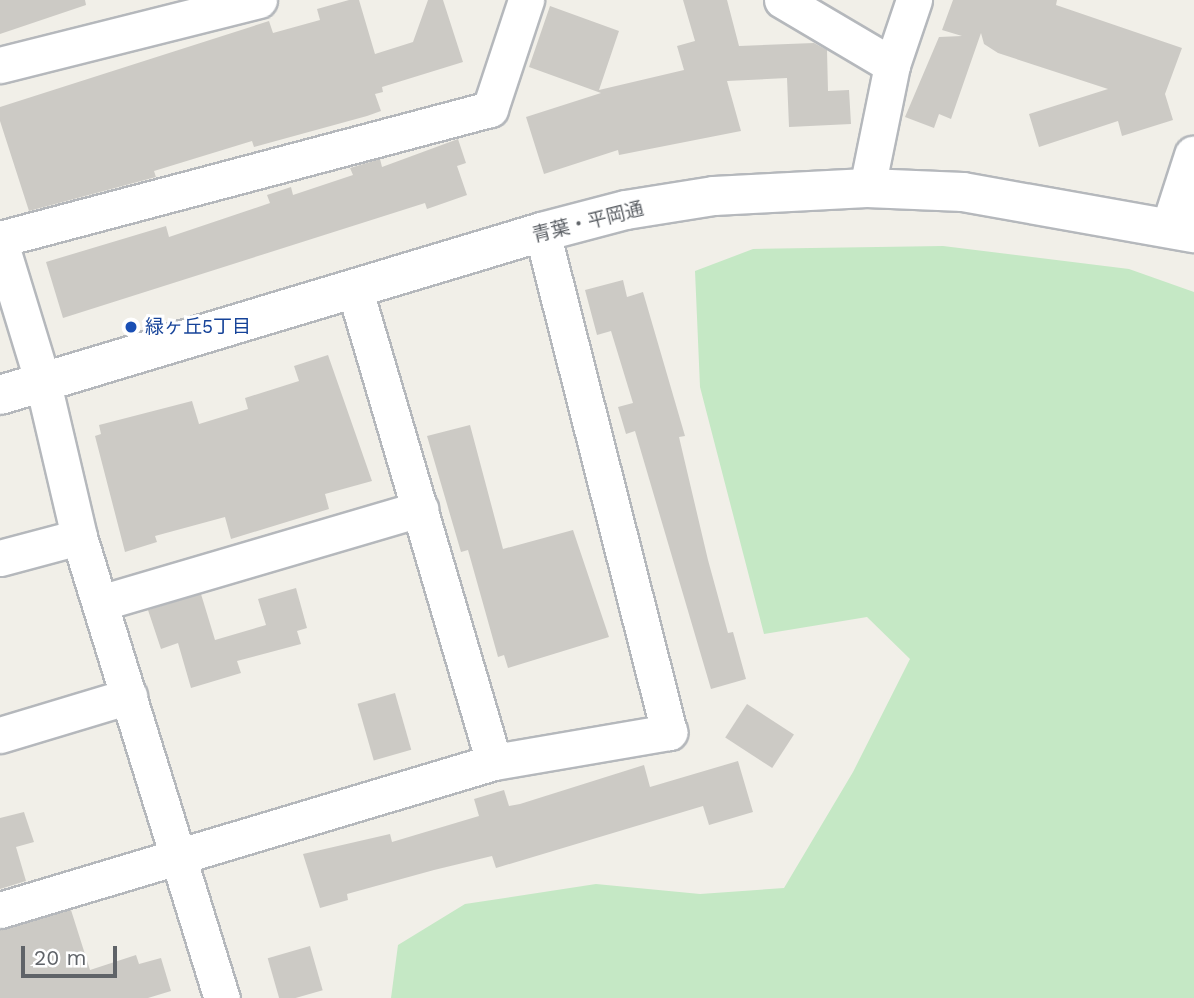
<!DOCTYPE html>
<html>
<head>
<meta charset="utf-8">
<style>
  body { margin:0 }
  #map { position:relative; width:1194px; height:998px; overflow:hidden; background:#f1efe8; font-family:"Work Sans","Noto Sans JP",sans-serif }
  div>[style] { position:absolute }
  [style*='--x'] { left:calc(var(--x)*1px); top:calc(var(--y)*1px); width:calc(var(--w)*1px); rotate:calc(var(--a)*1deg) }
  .green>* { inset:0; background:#c5e8c5 }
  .building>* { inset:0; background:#cccac5; transform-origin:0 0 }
  .roads { filter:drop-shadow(2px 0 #b5b8bc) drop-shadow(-2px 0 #b5b8bc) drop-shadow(0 2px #b5b8bc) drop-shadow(0 -2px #b5b8bc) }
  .minor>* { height:35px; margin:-17.5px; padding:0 17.5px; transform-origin:17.5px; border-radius:17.5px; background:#fff }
  .tertiary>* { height:38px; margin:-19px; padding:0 19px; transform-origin:19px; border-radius:19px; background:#fff }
  .dots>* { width:19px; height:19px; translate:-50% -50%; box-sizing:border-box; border:4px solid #fff; border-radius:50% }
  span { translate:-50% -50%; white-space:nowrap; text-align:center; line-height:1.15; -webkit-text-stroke:6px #fff; paint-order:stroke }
  .street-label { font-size:19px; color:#5f6368 }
  .transit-label { font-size:19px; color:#164399 }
  .left { translate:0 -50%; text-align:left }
  .scale { position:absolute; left:21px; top:946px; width:96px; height:32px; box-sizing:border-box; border:4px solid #5f6368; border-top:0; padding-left:9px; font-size:21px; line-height:24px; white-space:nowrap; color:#5f6368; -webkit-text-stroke:5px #fff; paint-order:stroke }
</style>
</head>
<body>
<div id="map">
  <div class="green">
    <i style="clip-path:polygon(943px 246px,1129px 269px,1194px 292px,1194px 998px,391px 998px,398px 945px,465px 904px,596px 884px,700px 894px,784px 888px,853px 772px,910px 659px,867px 617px,764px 634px,700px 387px,695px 271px,753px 249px)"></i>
  </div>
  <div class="building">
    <i style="clip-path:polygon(0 0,85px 0,86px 5px,0 34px)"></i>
    <i style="clip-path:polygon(349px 0,359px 0,375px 54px,413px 42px,428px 0,443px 0,463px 62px,382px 87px,383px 92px,375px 94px,381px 111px,367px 116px,254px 147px,252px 141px,154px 171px,156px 177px,29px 211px,0 121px,0 107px,269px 21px,273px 33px,320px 20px,317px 9px)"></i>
    <i style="clip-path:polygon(683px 0,727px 0,739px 46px,814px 43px,827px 50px,828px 91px,849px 90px,851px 124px,789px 127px,787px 78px,727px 81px,741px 131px,619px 155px,618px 150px,544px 174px,526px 117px,601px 93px,529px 67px,550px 6px,619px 31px,599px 90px,684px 70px,677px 46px,695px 41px)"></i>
    <i style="clip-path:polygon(953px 0,1057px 0,1056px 5px,1182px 48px,1165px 94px,1173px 120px,1122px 136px,1118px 121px,1039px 147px,1029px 114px,1108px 89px,998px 53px,984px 44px,981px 33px,951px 119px,939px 114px,934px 128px,905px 117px,939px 37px,962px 36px,942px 30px)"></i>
    <i style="clip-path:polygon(458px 139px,466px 163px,457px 166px,467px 195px,427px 209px,425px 203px,63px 318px,46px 262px,166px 226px,169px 237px,270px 203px,267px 195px,291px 187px,293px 195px,353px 175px,350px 168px,380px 159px,382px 167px)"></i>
    <i style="clip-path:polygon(623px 280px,627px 297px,643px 292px,685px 436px,679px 437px,708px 560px,728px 633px,733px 632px,746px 679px,711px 689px,635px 431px,626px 434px,618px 407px,633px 403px,611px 331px,597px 335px,585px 290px)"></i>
    <i style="clip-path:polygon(328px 355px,372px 481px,325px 494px,329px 509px,231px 539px,225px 517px,155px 536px,157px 542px,125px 552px,95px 436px,101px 434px,99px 425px,192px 401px,199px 424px,248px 409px,245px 398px,299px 381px,294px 366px)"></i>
    <i style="clip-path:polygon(470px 425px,503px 549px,573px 530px,609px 637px,508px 668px,504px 655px,498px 657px,468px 550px,461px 552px,427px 436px)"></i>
    <i style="clip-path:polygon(296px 588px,307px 628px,297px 631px,301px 644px,237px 661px,241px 673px,191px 688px,178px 643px,161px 649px,148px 610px,201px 594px,215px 640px,266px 625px,258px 599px)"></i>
    <i style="left:395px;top:693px;width:59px;height:39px;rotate:74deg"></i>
    <i style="left:747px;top:704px;width:56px;height:40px;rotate:33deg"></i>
    <i style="clip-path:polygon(738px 761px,753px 812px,709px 825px,703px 806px,496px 868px,492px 856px,434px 870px,347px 894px,348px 900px,320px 908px,303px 854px,390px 834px,392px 842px,479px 816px,474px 799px,504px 790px,509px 806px,520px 804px,644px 765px,650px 787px)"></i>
    <i style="clip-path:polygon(24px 812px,34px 842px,16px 847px,26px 881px,0 889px,0 818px)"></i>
    <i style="clip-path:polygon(71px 910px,90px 970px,136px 955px,139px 964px,161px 958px,171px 991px,148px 998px,0 998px,0 930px)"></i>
    <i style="left:310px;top:946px;width:46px;height:44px;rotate:74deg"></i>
  </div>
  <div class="roads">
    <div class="minor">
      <i style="--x:782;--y:0;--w:128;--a:30.6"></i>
      <i style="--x:0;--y:65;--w:267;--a:-14.1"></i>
      <i style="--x:867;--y:188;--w:126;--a:-78.5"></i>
      <i style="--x:892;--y:65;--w:69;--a:-71.3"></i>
      <i style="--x:0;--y:239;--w:507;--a:-14.86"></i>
      <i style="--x:490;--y:109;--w:115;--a:-71.7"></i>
      <i style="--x:0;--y:242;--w:147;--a:73"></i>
      <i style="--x:43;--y:383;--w:158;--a:76.8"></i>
      <i style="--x:79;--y:537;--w:483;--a:72.8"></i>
      <i style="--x:354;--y:287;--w:495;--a:73.6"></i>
      <i style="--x:0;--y:558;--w:82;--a:-14.9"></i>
      <i style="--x:100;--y:603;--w:334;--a:-16.4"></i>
      <i style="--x:0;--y:735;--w:135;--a:-16.8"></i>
      <i style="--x:0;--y:910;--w:516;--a:-16.68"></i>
      <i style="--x:494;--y:762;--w:178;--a:-9.7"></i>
      <i style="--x:669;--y:732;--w:516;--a:-104.25"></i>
    </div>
    <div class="tertiary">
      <i style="--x:1171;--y:227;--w:75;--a:-72.1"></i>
      <i style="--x:0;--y:395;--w:566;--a:-16.74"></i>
      <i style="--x:542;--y:232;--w:87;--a:-14.7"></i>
      <i style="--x:626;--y:210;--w:89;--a:-9"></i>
      <i style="--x:714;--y:196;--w:153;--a:-3"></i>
      <i style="--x:867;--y:188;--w:96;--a:2.4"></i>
      <i style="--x:963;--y:192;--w:235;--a:10.1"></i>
    </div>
  </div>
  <div class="dots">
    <i style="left:131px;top:327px;background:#1a4fb4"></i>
  </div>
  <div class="street-label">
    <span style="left:588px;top:222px;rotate:-14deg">青葉・平岡通</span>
  </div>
  <div class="transit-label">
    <span class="left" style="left:145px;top:327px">緑ヶ丘5丁目</span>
  </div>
  <div class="scale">20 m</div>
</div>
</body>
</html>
